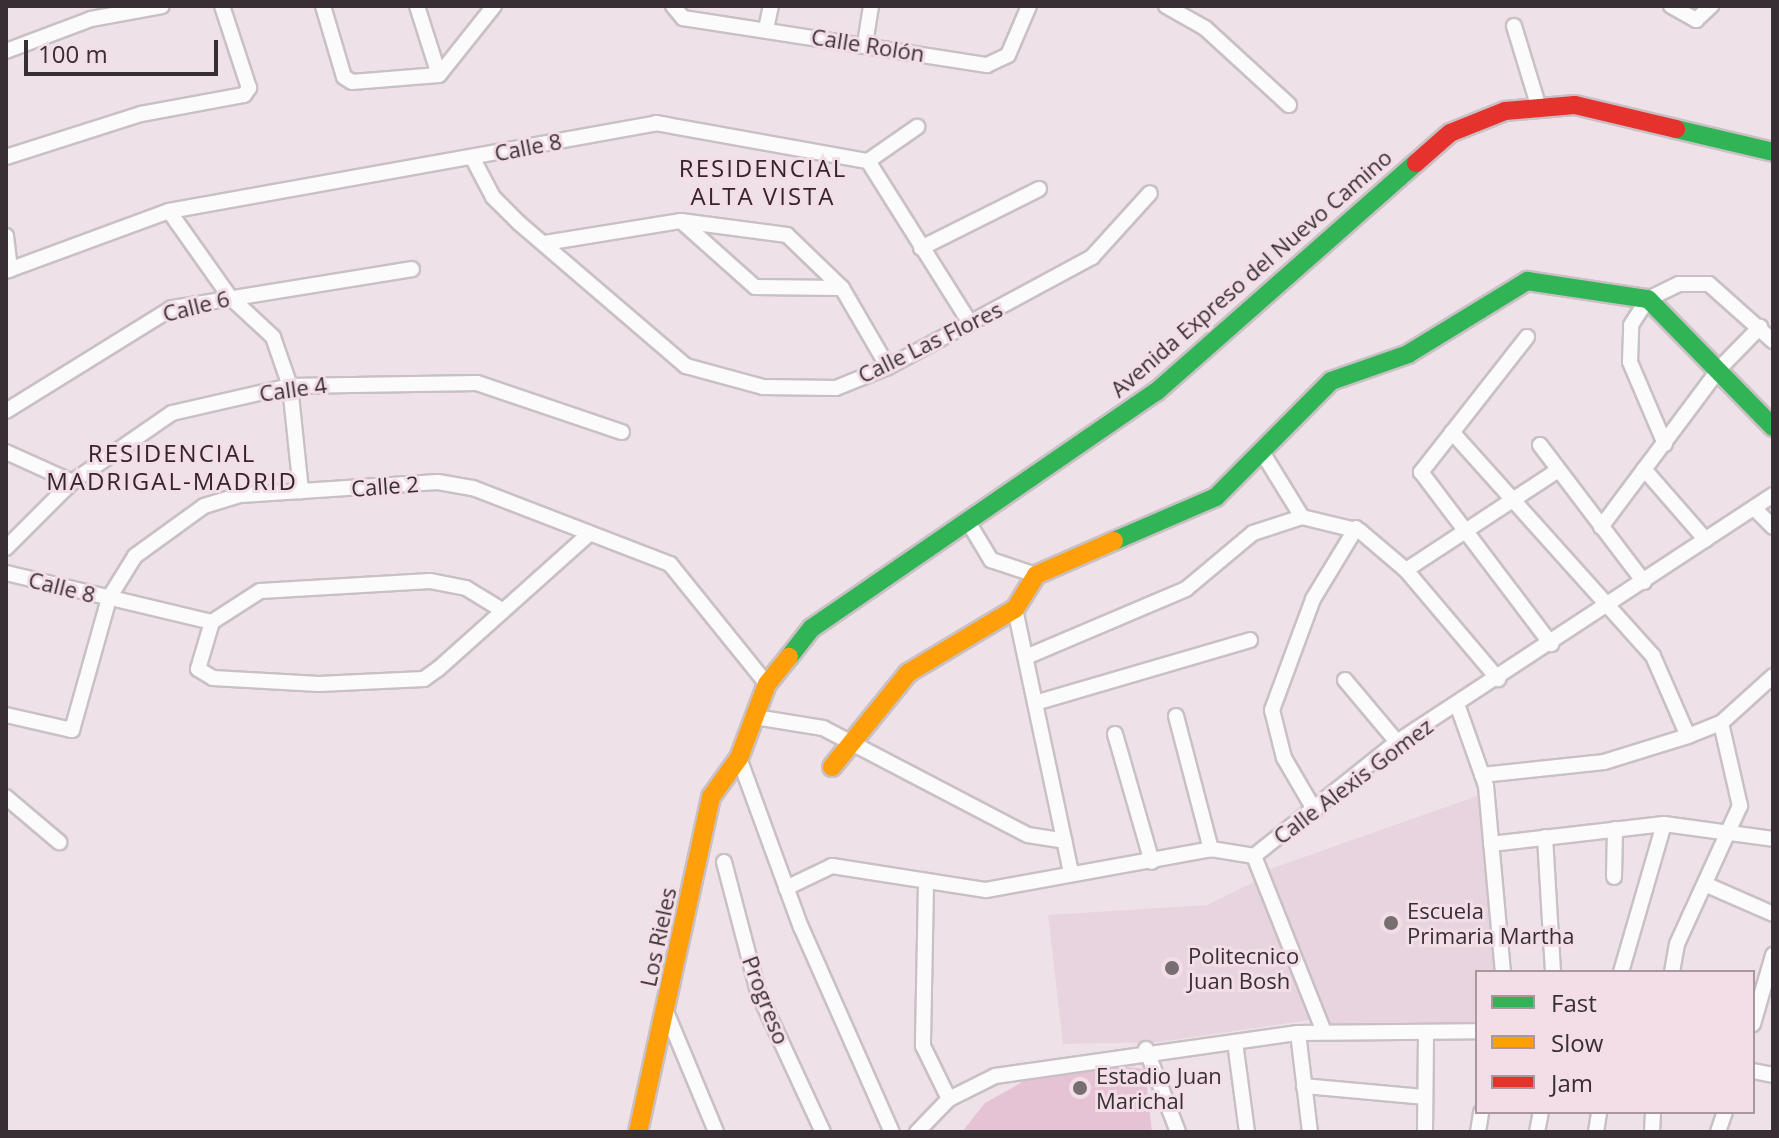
<!DOCTYPE html>
<html>
<head>
<meta charset="utf-8">
<style>
  body { margin:0 }
  #map { position:relative; width:1779px; height:1138px; overflow:hidden; background:#eee2e8; font-family:"Open Sans",sans-serif }
  div>[style] { position:absolute }
  [style*='--x'] { left:calc(var(--x)*1px); top:calc(var(--y)*1px); width:calc(var(--w)*1px); rotate:calc(var(--a)*1deg) }
  .built>* { inset:0; background:#e8d4de }
  .green>* { inset:0; background:#e6c3d4 }
  .roads { filter:drop-shadow(2px 0 #c9c0c5) drop-shadow(-2px 0 #c9c0c5) drop-shadow(0 2px #c9c0c5) drop-shadow(0 -2px #c9c0c5) }
  .street>* { height:14px; margin:-7px; padding:0 7px; transform-origin:7px; border-radius:7px; background:#fcfbfc }
  .fast>* { height:18px; margin:-9px; padding:0 9px; transform-origin:9px; border-radius:9px; background:#30b455 }
  .slow>* { height:18px; margin:-9px; padding:0 9px; transform-origin:9px; border-radius:9px; background:#ff9f0a }
  .jam>* { height:18px; margin:-9px; padding:0 9px; transform-origin:9px; border-radius:9px; background:#e5322d }
  .dots>* { width:22px; height:22px; translate:-50% -50%; box-sizing:border-box; border:4px solid #f3dde7; border-radius:50% }
  span { translate:-50% -50%; white-space:nowrap; text-align:center; line-height:1.15; -webkit-text-stroke:6px #f3dde7; paint-order:stroke }
  .street-label { font-size:22px; color:#372f33 }
  .poi-label { font-size:22px; color:#372f33 }
  .left { translate:0 -50%; text-align:left }
  .neighbourhood-label { font-size:24px; color:#35242c; letter-spacing:2px }
  .frame { position:absolute; inset:0; border:8px solid #372f33; pointer-events:none }
  .legend { position:absolute; left:1475px; top:970px; width:280px; height:144px; box-sizing:border-box; background:#f3dde7; border:2px solid #a8979f; margin:0; padding:10px 14px; list-style:none; font-size:24px; color:#372f33 }
  .legend li { display:flex; align-items:center; gap:16px; height:40px }
  .legend b { width:40px; border:2px solid #a8979f }
  .scale { position:absolute; left:24px; top:40px; width:194px; height:36px; box-sizing:border-box; border:4px solid #372f33; border-top:0; padding-left:10px; font-size:24px; line-height:28px; white-space:nowrap; color:#372f33; -webkit-text-stroke:6px #f3dde7; paint-order:stroke }
</style>
</head>
<body>
<div id="map">
  <div class="built">
    <i style="clip-path:polygon(1480px 795px,1500px 972px,1477px 972px,1477px 1022px,1328px 1025px,1267px 870px)"></i>
    <i style="clip-path:polygon(1256px 881px,1310px 1020px,1160px 1042px,1063px 1044px,1048px 915px,1207px 905px)"></i>
  </div>
  <div class="green">
    <i style="clip-path:polygon(1100px 1064px,1145px 1069px,1152px 1132px,962px 1132px,985px 1103px,1040px 1072px)"></i>
  </div>
  <div class="roads">
    <div class="street">
      <i style="--x:323;--y:6;--w:74;--a:73.5"></i>
      <i style="--x:344;--y:77;--w:9;--a:32"></i>
      <i style="--x:352;--y:82;--w:87;--a:-4.6"></i>
      <i style="--x:439;--y:75;--w:88;--a:-51.4"></i>
      <i style="--x:417;--y:6;--w:72;--a:72.3"></i>
      <i style="--x:673;--y:6;--w:16;--a:50"></i>
      <i style="--x:683;--y:18;--w:308;--a:8.8"></i>
      <i style="--x:987;--y:65;--w:23;--a:-25"></i>
      <i style="--x:1008;--y:55;--w:53;--a:-66.8"></i>
      <i style="--x:1166;--y:6;--w:45;--a:29.4"></i>
      <i style="--x:1205;--y:28;--w:114;--a:42.5"></i>
      <i style="--x:1671;--y:6;--w:29;--a:29"></i>
      <i style="--x:1696;--y:20;--w:21;--a:-43"></i>
      <i style="--x:1514;--y:26;--w:86;--a:73"></i>
      <i style="--x:766;--y:29;--w:24;--a:-78"></i>
      <i style="--x:865;--y:44;--w:38;--a:-81"></i>
      <i style="--x:6;--y:51;--w:91;--a:-20.6"></i>
      <i style="--x:91;--y:19;--w:72;--a:-10.4"></i>
      <i style="--x:6;--y:157;--w:142;--a:-17.7"></i>
      <i style="--x:141;--y:114;--w:105;--a:-10.5"></i>
      <i style="--x:244;--y:95;--w:9;--a:-54"></i>
      <i style="--x:249;--y:88;--w:86;--a:-108.2"></i>
      <i style="--x:472;--y:157;--w:45;--a:62.3"></i>
      <i style="--x:493;--y:197;--w:37;--a:45"></i>
      <i style="--x:519;--y:223;--w:220;--a:40.6"></i>
      <i style="--x:686;--y:366;--w:80;--a:15.3"></i>
      <i style="--x:763;--y:387;--w:73;--a:0.8"></i>
      <i style="--x:836;--y:388;--w:56;--a:-22"></i>
      <i style="--x:888;--y:367;--w:232;--a:-28.3"></i>
      <i style="--x:1092;--y:257;--w:86;--a:-47.8"></i>
      <i style="--x:868;--y:161;--w:60;--a:-34.8"></i>
      <i style="--x:169;--y:211;--w:105;--a:54.7"></i>
      <i style="--x:230;--y:297;--w:59;--a:42.9"></i>
      <i style="--x:273;--y:337;--w:52;--a:70.9"></i>
      <i style="--x:290;--y:386;--w:106;--a:84"></i>
      <i style="--x:681;--y:221;--w:99;--a:41.7"></i>
      <i style="--x:755;--y:287;--w:87;--a:0.7"></i>
      <i style="--x:6;--y:236;--w:34;--a:83"></i>
      <i style="--x:545;--y:243;--w:138;--a:-9.2"></i>
      <i style="--x:681;--y:221;--w:107;--a:7.5"></i>
      <i style="--x:787;--y:235;--w:76;--a:43.9"></i>
      <i style="--x:842;--y:288;--w:91;--a:59.8"></i>
      <i style="--x:921;--y:248;--w:132;--a:-26.6"></i>
      <i style="--x:6;--y:271;--w:174;--a:-20.2"></i>
      <i style="--x:169;--y:211;--w:495;--a:-10.2"></i>
      <i style="--x:656;--y:123;--w:215;--a:10.2"></i>
      <i style="--x:868;--y:161;--w:191;--a:57.8"></i>
      <i style="--x:1527;--y:337;--w:172;--a:128.1"></i>
      <i style="--x:1421;--y:472;--w:216;--a:52.9"></i>
      <i style="--x:6;--y:411;--w:195;--a:-31.8"></i>
      <i style="--x:172;--y:308;--w:243;--a:-9.2"></i>
      <i style="--x:1452;--y:432;--w:301;--a:48.1"></i>
      <i style="--x:1653;--y:656;--w:87;--a:66.4"></i>
      <i style="--x:1665;--y:444;--w:89;--a:-113.1"></i>
      <i style="--x:1630;--y:362;--w:37;--a:-88"></i>
      <i style="--x:1631;--y:325;--w:31;--a:-57"></i>
      <i style="--x:1648;--y:299;--w:34;--a:-26"></i>
      <i style="--x:1679;--y:284;--w:30;--a:0"></i>
      <i style="--x:1709;--y:284;--w:86;--a:41.7"></i>
      <i style="--x:1540;--y:445;--w:172;--a:52.8"></i>
      <i style="--x:6;--y:452;--w:72;--a:24.4"></i>
      <i style="--x:1262;--y:452;--w:76;--a:58.4"></i>
      <i style="--x:1644;--y:469;--w:94;--a:48.9"></i>
      <i style="--x:1754;--y:508;--w:27;--a:45"></i>
      <i style="--x:970;--y:525;--w:41;--a:59"></i>
      <i style="--x:991;--y:560;--w:47;--a:18.4"></i>
      <i style="--x:1601;--y:527;--w:197;--a:-53.2"></i>
      <i style="--x:1719;--y:369;--w:59;--a:-45.7"></i>
      <i style="--x:6;--y:548;--w:93;--a:-45"></i>
      <i style="--x:72;--y:482;--w:121;--a:-34.6"></i>
      <i style="--x:172;--y:413;--w:121;--a:-12.9"></i>
      <i style="--x:290;--y:386;--w:187;--a:-0.9"></i>
      <i style="--x:477;--y:383;--w:153;--a:18.7"></i>
      <i style="--x:1406;--y:570;--w:182;--a:-33.3"></i>
      <i style="--x:6;--y:573;--w:212;--a:13.4"></i>
      <i style="--x:1015;--y:609;--w:270;--a:78"></i>
      <i style="--x:502;--y:610;--w:42;--a:-148.6"></i>
      <i style="--x:466;--y:588;--w:37;--a:-169"></i>
      <i style="--x:430;--y:581;--w:170;--a:176.6"></i>
      <i style="--x:260;--y:591;--w:57;--a:147.1"></i>
      <i style="--x:212;--y:622;--w:49;--a:106.6"></i>
      <i style="--x:198;--y:669;--w:17;--a:31"></i>
      <i style="--x:213;--y:678;--w:106;--a:3.2"></i>
      <i style="--x:319;--y:684;--w:105;--a:-2.7"></i>
      <i style="--x:424;--y:679;--w:17;--a:-36"></i>
      <i style="--x:438;--y:669;--w:203;--a:-41.8"></i>
      <i style="--x:1026;--y:657;--w:174;--a:-23"></i>
      <i style="--x:1186;--y:589;--w:87;--a:-39.9"></i>
      <i style="--x:1253;--y:533;--w:52;--a:-18.1"></i>
      <i style="--x:1302;--y:517;--w:60;--a:13.6"></i>
      <i style="--x:1360;--y:531;--w:60;--a:40.3"></i>
      <i style="--x:1406;--y:570;--w:143;--a:49.8"></i>
      <i style="--x:1345;--y:680;--w:81;--a:50"></i>
      <i style="--x:1035;--y:703;--w:224;--a:-16.3"></i>
      <i style="--x:1457;--y:704;--w:87;--a:70.5"></i>
      <i style="--x:1486;--y:786;--w:187;--a:84.8"></i>
      <i style="--x:6;--y:715;--w:68;--a:12.8"></i>
      <i style="--x:72;--y:730;--w:137;--a:-74.3"></i>
      <i style="--x:109;--y:598;--w:49;--a:-58.2"></i>
      <i style="--x:135;--y:556;--w:85;--a:-35.9"></i>
      <i style="--x:204;--y:506;--w:39;--a:-17"></i>
      <i style="--x:241;--y:495;--w:197;--a:-3.8"></i>
      <i style="--x:438;--y:482;--w:36;--a:10"></i>
      <i style="--x:473;--y:488;--w:211;--a:21.1"></i>
      <i style="--x:670;--y:564;--w:154;--a:51.1"></i>
      <i style="--x:1176;--y:716;--w:138;--a:75.3"></i>
      <i style="--x:755;--y:717;--w:69;--a:9.2"></i>
      <i style="--x:823;--y:728;--w:231;--a:27.6"></i>
      <i style="--x:1028;--y:835;--w:37;--a:9"></i>
      <i style="--x:1115;--y:734;--w:133;--a:73.9"></i>
      <i style="--x:739;--y:758;--w:180;--a:69.9"></i>
      <i style="--x:801;--y:927;--w:224;--a:66.1"></i>
      <i style="--x:1482;--y:775;--w:123;--a:-6.1"></i>
      <i style="--x:1604;--y:762;--w:88;--a:-17.2"></i>
      <i style="--x:1688;--y:736;--w:35;--a:-22"></i>
      <i style="--x:1721;--y:723;--w:70;--a:-42.1"></i>
      <i style="--x:6;--y:797;--w:70;--a:40.3"></i>
      <i style="--x:1315;--y:811;--w:61;--a:-120.3"></i>
      <i style="--x:1284;--y:758;--w:49;--a:-104"></i>
      <i style="--x:1272;--y:710;--w:118;--a:-69.7"></i>
      <i style="--x:1313;--y:599;--w:83;--a:-58.8"></i>
      <i style="--x:1545;--y:837;--w:135;--a:86.6"></i>
      <i style="--x:1491;--y:844;--w:174;--a:-6.6"></i>
      <i style="--x:1664;--y:824;--w:110;--a:7.8"></i>
      <i style="--x:1254;--y:856;--w:189;--a:68.3"></i>
      <i style="--x:724;--y:862;--w:134;--a:75.3"></i>
      <i style="--x:758;--y:992;--w:154;--a:65.1"></i>
      <i style="--x:1614;--y:877;--w:48;--a:-88.8"></i>
      <i style="--x:926;--y:885;--w:161;--a:91.1"></i>
      <i style="--x:923;--y:1046;--w:59;--a:63.9"></i>
      <i style="--x:1707;--y:885;--w:72;--a:23.7"></i>
      <i style="--x:786;--y:888;--w:51;--a:-25.6"></i>
      <i style="--x:832;--y:866;--w:156;--a:8.9"></i>
      <i style="--x:986;--y:890;--w:229;--a:-10.3"></i>
      <i style="--x:1211;--y:849;--w:44;--a:9.2"></i>
      <i style="--x:1254;--y:856;--w:183;--a:-38.6"></i>
      <i style="--x:1397;--y:742;--w:450;--a:-33.3"></i>
      <i style="--x:1621;--y:972;--w:154;--a:-73.8"></i>
      <i style="--x:1672;--y:972;--w:28;--a:-80"></i>
      <i style="--x:1677;--y:944;--w:152;--a:-65.5"></i>
      <i style="--x:1740;--y:806;--w:85;--a:-102.9"></i>
      <i style="--x:667;--y:1014;--w:128;--a:67.4"></i>
      <i style="--x:1753;--y:1024;--w:72;--a:-73.8"></i>
      <i style="--x:1298;--y:1033;--w:100;--a:83.1"></i>
      <i style="--x:1235;--y:1042;--w:91;--a:82.4"></i>
      <i style="--x:1146;--y:1049;--w:89;--a:68.9"></i>
      <i style="--x:1753;--y:1071;--w:20;--a:11"></i>
      <i style="--x:1304;--y:1086;--w:121;--a:5.2"></i>
      <i style="--x:917;--y:1132;--w:46;--a:-45.9"></i>
      <i style="--x:949;--y:1099;--w:51;--a:-26.6"></i>
      <i style="--x:995;--y:1076;--w:306;--a:-8.1"></i>
      <i style="--x:1298;--y:1033;--w:179;--a:-0.6"></i>
      <i style="--x:1425;--y:1132;--w:100;--a:-89.4"></i>
      <i style="--x:1478;--y:1132;--w:20;--a:-81"></i>
      <i style="--x:1537;--y:1132;--w:20;--a:-79"></i>
      <i style="--x:1596;--y:1132;--w:20;--a:-81"></i>
      <i style="--x:1652;--y:1132;--w:20;--a:-87"></i>
      <i style="--x:1718;--y:1132;--w:21;--a:-71"></i>
    </div>
    <div class="fast">
      <i style="--x:1676;--y:129;--w:100;--a:13.3"></i>
      <i style="--x:1114;--y:541;--w:111;--a:-23.3"></i>
      <i style="--x:1216;--y:497;--w:163;--a:-45.2"></i>
      <i style="--x:1331;--y:381;--w:82;--a:-19.3"></i>
      <i style="--x:1408;--y:354;--w:140;--a:-31.5"></i>
      <i style="--x:1527;--y:281;--w:122;--a:8.5"></i>
      <i style="--x:1648;--y:299;--w:179;--a:45.7"></i>
      <i style="--x:789;--y:657;--w:37;--a:-52"></i>
      <i style="--x:812;--y:628;--w:417;--a:-34.5"></i>
      <i style="--x:1156;--y:392;--w:346;--a:-41.4"></i>
    </div>
    <div class="slow">
      <i style="--x:832;--y:767;--w:121;--a:-51"></i>
      <i style="--x:908;--y:673;--w:125;--a:-30.9"></i>
      <i style="--x:1015;--y:609;--w:40;--a:-58"></i>
      <i style="--x:1036;--y:575;--w:85;--a:-23.6"></i>
      <i style="--x:638;--y:1132;--w:343;--a:-77.7"></i>
      <i style="--x:711;--y:797;--w:48;--a:-54.3"></i>
      <i style="--x:739;--y:758;--w:79;--a:-69.3"></i>
      <i style="--x:767;--y:684;--w:35;--a:-51"></i>
    </div>
    <div class="jam">
      <i style="--x:1416;--y:163;--w:45;--a:-41.4"></i>
      <i style="--x:1450;--y:133;--w:59;--a:-21.8"></i>
      <i style="--x:1505;--y:111;--w:70;--a:-4.9"></i>
      <i style="--x:1575;--y:105;--w:104;--a:13.4"></i>
    </div>
  </div>
  <div class="dots">
    <i style="left:1391px;top:923px;background:#776e72"></i>
    <i style="left:1172px;top:968px;background:#776e72"></i>
    <i style="left:1080px;top:1088px;background:#776e72"></i>
  </div>
  <div class="street-label">
    <span style="left:868px;top:45px;rotate:9deg">Calle Rolón</span>
    <span style="left:528px;top:147px;rotate:-11deg">Calle 8</span>
    <span style="left:1251px;top:273px;rotate:-41deg">Avenida Expreso del Nuevo Camino</span>
    <span style="left:196px;top:306px;rotate:-14deg">Calle 6</span>
    <span style="left:930px;top:342px;rotate:-26deg">Calle Las Flores</span>
    <span style="left:293px;top:389px;rotate:-8deg">Calle 4</span>
    <span style="left:385px;top:486px;rotate:-4deg">Calle 2</span>
    <span style="left:62px;top:587px;rotate:14deg">Calle 8</span>
    <span style="left:1353px;top:781px;rotate:-37deg">Calle Alexis Gomez</span>
    <span style="left:658px;top:937px;rotate:-78deg">Los Rieles</span>
    <span style="left:766px;top:1000px;rotate:69deg">Progreso</span>
  </div>
  <div class="poi-label">
    <span class="left" style="left:1407px;top:923px">Escuela<br>Primaria Martha</span>
    <span class="left" style="left:1188px;top:968px">Politecnico<br>Juan Bosh</span>
    <span class="left" style="left:1096px;top:1088px">Estadio Juan<br>Marichal</span>
  </div>
  <div class="neighbourhood-label">
    <span style="left:763px;top:182px">RESIDENCIAL<br>ALTA VISTA</span>
    <span style="left:172px;top:467px">RESIDENCIAL<br>MADRIGAL-MADRID</span>
  </div>
  <div class="frame"></div>
  <ul class="legend">
  <li><b style="height:10px;background:#30b455"></b>Fast</li>
  <li><b style="height:10px;background:#ff9f0a"></b>Slow</li>
  <li><b style="height:10px;background:#e5322d"></b>Jam</li>
  </ul>
  <div class="scale">100 m</div>
</div>
</body>
</html>
